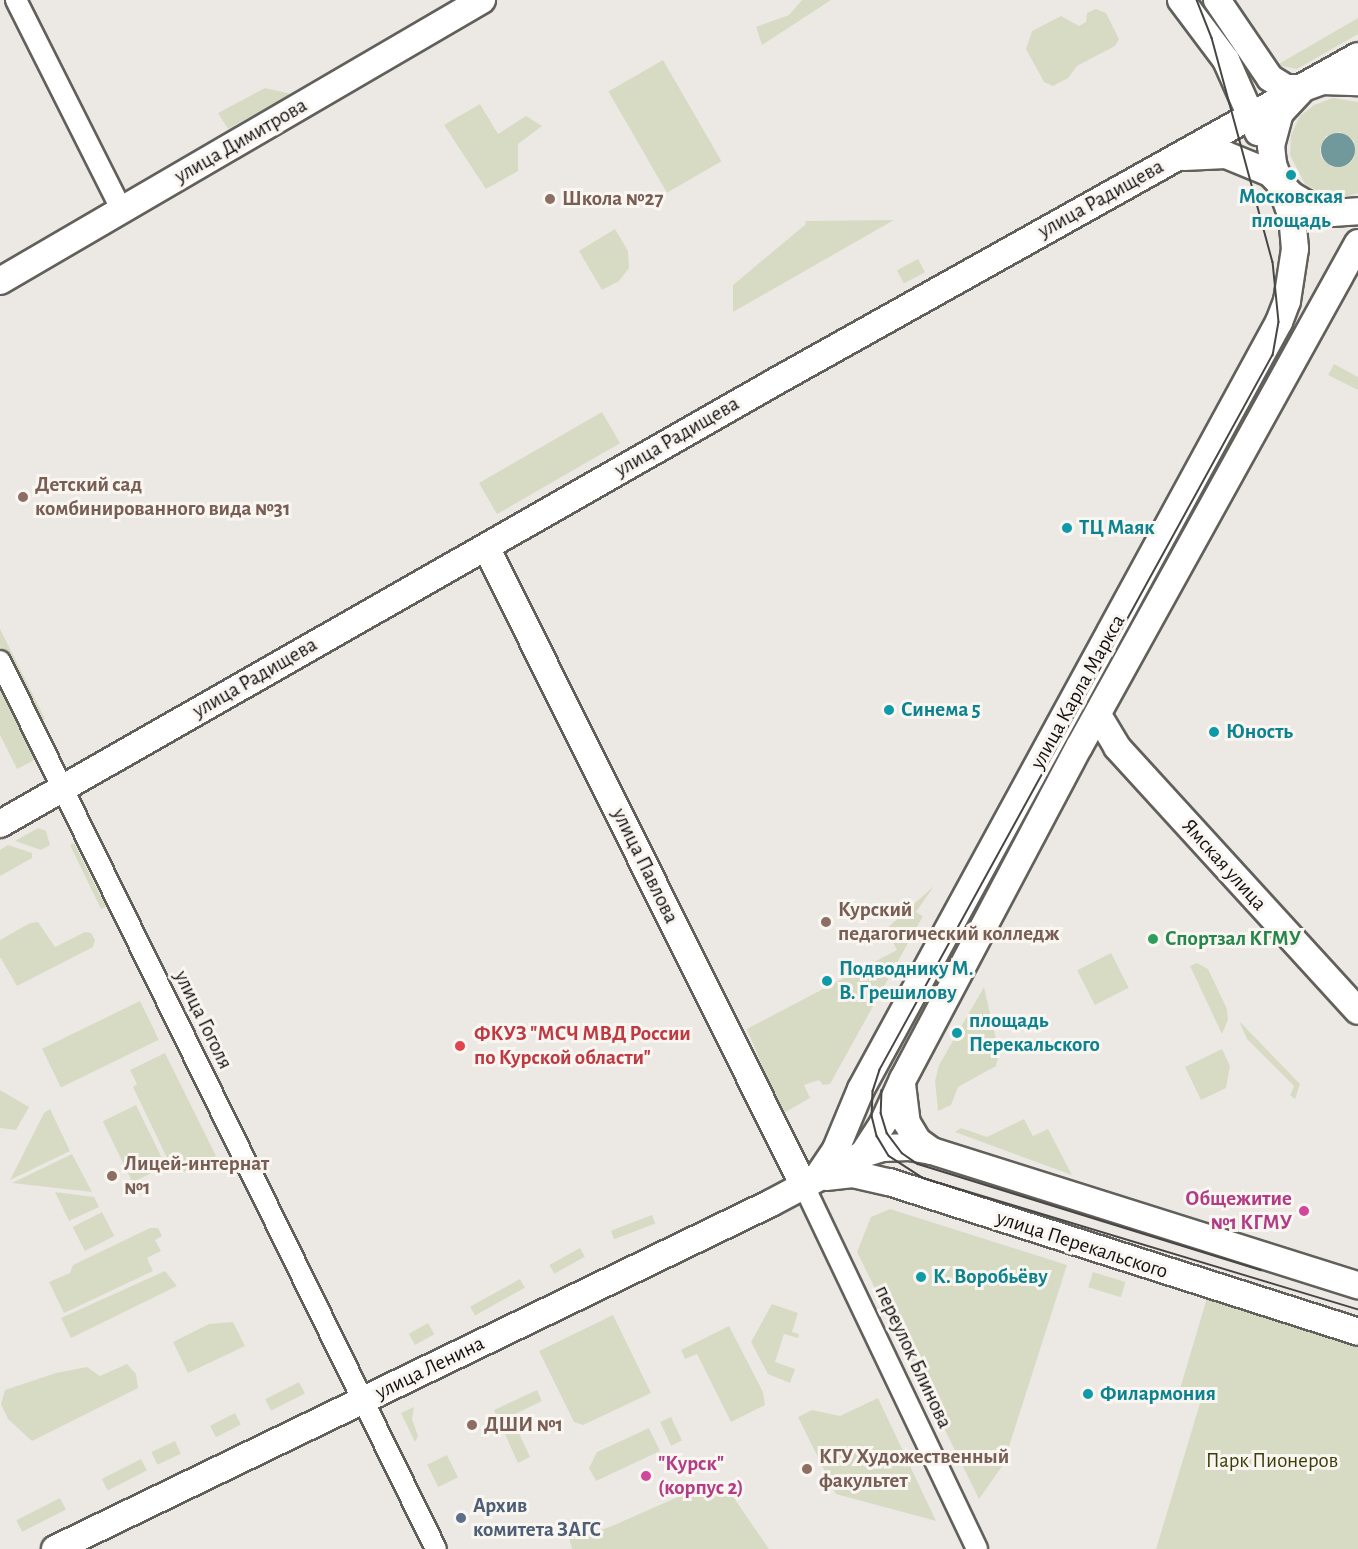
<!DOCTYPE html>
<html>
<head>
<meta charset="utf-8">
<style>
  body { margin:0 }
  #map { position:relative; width:1358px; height:1549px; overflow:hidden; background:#ece9e4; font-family:"Alegreya Sans",sans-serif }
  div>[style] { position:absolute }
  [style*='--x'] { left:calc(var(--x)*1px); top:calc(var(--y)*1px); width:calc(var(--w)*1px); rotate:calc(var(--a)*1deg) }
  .green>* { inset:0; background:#d8dbc4; transform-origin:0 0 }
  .water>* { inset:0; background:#71989a }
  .round { border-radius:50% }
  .roads { filter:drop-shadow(2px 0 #62605b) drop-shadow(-2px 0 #62605b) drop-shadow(0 2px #62605b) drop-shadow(0 -2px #62605b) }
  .minor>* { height:20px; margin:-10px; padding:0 10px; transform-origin:10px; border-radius:10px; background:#fff }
  .major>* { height:26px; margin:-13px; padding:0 13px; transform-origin:13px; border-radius:13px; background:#fff }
  .tram>* { height:1.5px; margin:-0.75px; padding:0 0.75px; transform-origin:0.75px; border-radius:0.75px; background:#484644 }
  .dots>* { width:16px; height:16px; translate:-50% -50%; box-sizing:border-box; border:3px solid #f9f6f1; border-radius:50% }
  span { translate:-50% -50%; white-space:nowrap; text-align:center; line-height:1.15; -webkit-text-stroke:6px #f9f6f1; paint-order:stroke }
  .street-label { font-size:21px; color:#131211 }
  .culture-label { font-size:21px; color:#0d838f; font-weight:700 }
  .left { translate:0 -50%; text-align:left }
  .education-label { font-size:21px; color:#785e54; font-weight:700 }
  .leisure-label { font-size:21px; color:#27864d; font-weight:700 }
  .health-label { font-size:21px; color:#be3a42; font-weight:700 }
  .hotel-label { font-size:21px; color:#b23c85; font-weight:700 }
  .right { translate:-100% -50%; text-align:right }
  .park-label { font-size:21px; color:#3d3f09 }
  .service-label { font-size:21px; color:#4e5e75; font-weight:700 }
</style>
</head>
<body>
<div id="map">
  <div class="green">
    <i style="clip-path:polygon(802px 0,831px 0,762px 45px,756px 27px,789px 15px)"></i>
    <i style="clip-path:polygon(1096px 9px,1106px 13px,1119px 39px,1115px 46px,1077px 66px,1068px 78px,1053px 86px,1044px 82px,1026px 49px,1032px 31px,1061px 16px,1079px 26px,1086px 22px,1087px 13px)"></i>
    <i style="clip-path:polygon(1358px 18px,1358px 34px,1297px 69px,1277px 65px)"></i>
    <i style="left:663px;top:60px;width:117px;height:63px;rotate:60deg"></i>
    <i style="clip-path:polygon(265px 88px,291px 94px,228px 129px,218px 113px)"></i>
    <i style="clip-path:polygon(evenodd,1333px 98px,1358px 102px,1358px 193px,1345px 197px,1323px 194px,1305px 184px,1290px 155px,1291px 135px,1300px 116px,1314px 105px,1333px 98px,1340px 132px,1354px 141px,1354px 158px,1349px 164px,1332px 167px,1321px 157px,1320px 149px,1326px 136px,1340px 132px)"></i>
    <i style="clip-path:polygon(480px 104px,498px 134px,526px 116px,542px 126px,518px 144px,518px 171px,486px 189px,444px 125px)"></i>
    <i style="clip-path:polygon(894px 220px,733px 312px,733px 285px,806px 224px,805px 221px)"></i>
    <i style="clip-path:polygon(615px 229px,628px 251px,629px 268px,619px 281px,602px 290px,579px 251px)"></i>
    <i style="left:918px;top:259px;width:15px;height:24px;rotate:62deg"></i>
    <i style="clip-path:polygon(1334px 364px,1358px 377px,1358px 390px,1328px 375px)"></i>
    <i style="left:602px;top:412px;width:36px;height:142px;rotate:60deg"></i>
    <i style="clip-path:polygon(0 629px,45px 719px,38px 722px,0 647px)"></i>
    <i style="clip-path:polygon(0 680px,38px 758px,17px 769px,0 735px)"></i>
    <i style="clip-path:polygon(38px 828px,46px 831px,50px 845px,41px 850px,15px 841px)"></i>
    <i style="clip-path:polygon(74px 843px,106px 907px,101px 909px,70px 845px)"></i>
    <i style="clip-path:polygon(8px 845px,32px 853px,32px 858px,0 876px,0 850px)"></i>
    <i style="clip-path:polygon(934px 886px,916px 912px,923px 916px,830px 1084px,823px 1085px,819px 1080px,804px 1085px,810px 1098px,782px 1114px,747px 1029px,897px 950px,886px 929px)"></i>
    <i style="clip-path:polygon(38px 922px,55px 947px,85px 932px,91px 933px,95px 940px,93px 947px,17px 986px,0 957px,0 940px,30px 923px)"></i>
    <i style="left:1111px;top:953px;width:39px;height:38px;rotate:63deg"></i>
    <i style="clip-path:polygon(1197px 963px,1208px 969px,1227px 1009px,1228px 1020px,1222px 1034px,1190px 966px)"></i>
    <i style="clip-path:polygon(984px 987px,999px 1053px,996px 1066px,958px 1087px,951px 1105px,938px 1111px,935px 1081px,939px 1065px)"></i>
    <i style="left:140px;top:1001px;width:43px;height:109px;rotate:64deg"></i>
    <i style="clip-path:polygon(1239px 1021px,1300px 1084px,1295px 1099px,1290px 1095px,1294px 1086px,1247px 1039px)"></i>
    <i style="clip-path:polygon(1222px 1049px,1230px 1066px,1226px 1088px,1201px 1100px,1185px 1067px)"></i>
    <i style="clip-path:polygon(165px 1053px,216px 1156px,180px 1174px,173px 1158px,168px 1160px,133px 1087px,137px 1084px,130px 1070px)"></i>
    <i style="clip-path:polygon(0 1090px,29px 1107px,16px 1130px,0 1128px)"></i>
    <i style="left:136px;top:1105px;width:68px;height:37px;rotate:64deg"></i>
    <i style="clip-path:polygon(50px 1109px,70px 1151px,10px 1180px,44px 1113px)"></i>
    <i style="clip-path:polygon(1024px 1119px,1033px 1136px,1048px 1129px,1072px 1175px,955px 1132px,961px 1128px,987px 1137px)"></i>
    <i style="clip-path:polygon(72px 1154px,92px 1192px,12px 1183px)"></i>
    <i style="clip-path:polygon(55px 1192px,94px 1197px,99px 1207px,69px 1221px)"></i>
    <i style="clip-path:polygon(890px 1209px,1067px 1265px,1003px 1465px,979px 1499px,857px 1252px,871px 1217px)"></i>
    <i style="left:102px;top:1212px;width:27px;height:33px;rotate:63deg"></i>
    <i style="left:652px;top:1215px;width:9px;height:44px;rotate:69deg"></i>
    <i style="clip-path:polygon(150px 1228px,158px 1228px,162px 1236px,155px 1240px,161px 1251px,147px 1258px,153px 1271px,64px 1313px,49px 1282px,70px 1273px,73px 1265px)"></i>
    <i style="left:580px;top:1248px;width:10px;height:35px;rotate:61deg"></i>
    <i style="clip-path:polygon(165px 1271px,177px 1286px,71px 1338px,61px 1318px)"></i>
    <i style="left:1093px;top:1272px;width:34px;height:16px;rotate:17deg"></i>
    <i style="left:520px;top:1279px;width:10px;height:57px;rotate:61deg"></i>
    <i style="clip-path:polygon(1214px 1297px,1358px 1343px,1358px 1549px,1156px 1549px,1201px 1400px,1179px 1392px,1207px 1298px)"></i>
    <i style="clip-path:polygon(772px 1304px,798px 1313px,792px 1332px,799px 1334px,798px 1338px,784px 1334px,775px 1362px,795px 1369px,790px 1383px,768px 1374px,751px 1342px)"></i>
    <i style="clip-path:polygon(613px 1315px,651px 1393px,583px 1425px,574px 1422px,539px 1351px)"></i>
    <i style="clip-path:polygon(233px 1322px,245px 1346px,188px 1373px,173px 1342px,209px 1324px)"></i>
    <i style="left:428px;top:1323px;width:13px;height:22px;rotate:61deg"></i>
    <i style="clip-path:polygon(729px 1326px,763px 1392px,765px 1405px,731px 1422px,697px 1354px,685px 1359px,681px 1350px)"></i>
    <i style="clip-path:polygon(127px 1364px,136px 1374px,138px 1388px,32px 1441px,8px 1419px,1px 1404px,5px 1390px,56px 1373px,87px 1367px,100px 1376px)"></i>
    <i style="left:299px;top:1382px;width:13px;height:38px;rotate:63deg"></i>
    <i style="clip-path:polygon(537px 1390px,542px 1401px,511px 1416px,530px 1457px,518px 1463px,494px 1410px)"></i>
    <i style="clip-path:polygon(878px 1398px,936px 1521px,836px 1494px,798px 1417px,812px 1410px,840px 1416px)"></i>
    <i style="clip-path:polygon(414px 1407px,412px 1419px,418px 1436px,415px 1442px,401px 1413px)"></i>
    <i style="left:235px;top:1413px;width:13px;height:28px;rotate:63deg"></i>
    <i style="left:671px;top:1417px;width:26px;height:12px;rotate:65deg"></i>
    <i style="clip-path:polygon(649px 1428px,660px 1451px,596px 1481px,589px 1468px,597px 1452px)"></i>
    <i style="left:175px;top:1441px;width:14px;height:26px;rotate:65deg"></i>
    <i style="left:447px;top:1455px;width:25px;height:22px;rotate:64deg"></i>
    <i style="left:141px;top:1459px;width:13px;height:44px;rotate:63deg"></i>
    <i style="clip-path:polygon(714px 1481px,727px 1488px,769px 1549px,572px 1549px,569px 1536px,586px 1528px,598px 1531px,612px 1526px)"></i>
    <i style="left:60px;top:1498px;width:13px;height:49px;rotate:63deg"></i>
  </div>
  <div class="water">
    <i class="round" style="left:1321px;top:133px;width:34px;height:34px"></i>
  </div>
  <div class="roads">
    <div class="minor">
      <i style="--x:16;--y:0;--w:236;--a:63.3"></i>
      <i style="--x:0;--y:661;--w:989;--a:63.85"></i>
      <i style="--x:804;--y:1186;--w:402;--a:64.5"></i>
    </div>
    <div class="major">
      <i style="--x:1181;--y:0;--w:75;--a:53.1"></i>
      <i style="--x:1226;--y:60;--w:79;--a:66"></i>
      <i style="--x:1217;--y:0;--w:94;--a:55.8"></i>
      <i style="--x:1270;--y:78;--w:19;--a:32"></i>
      <i style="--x:1286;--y:88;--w:17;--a:0"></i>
      <i style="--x:1184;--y:157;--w:42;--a:-2.7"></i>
      <i style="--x:1226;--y:155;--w:48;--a:22.2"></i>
      <i style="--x:1270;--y:173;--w:30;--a:46"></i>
      <i style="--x:1291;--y:195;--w:30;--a:30"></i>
      <i style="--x:1317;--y:210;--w:15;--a:11"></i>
      <i style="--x:1332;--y:213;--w:26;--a:-4"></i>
      <i style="--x:0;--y:281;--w:558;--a:-30.24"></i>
      <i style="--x:486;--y:547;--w:714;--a:63.54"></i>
      <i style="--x:1098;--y:715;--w:37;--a:59"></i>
      <i style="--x:1117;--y:747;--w:357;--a:47.6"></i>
      <i style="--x:0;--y:824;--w:890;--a:-29.7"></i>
      <i style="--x:773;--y:383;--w:670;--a:-29.2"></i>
      <i style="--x:902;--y:1084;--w:39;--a:83"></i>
      <i style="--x:907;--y:1123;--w:21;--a:59"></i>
      <i style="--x:918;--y:1141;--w:17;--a:36"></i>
      <i style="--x:863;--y:1154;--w:37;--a:-57"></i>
      <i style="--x:883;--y:1123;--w:48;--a:-65.6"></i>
      <i style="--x:903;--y:1079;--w:376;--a:-62.1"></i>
      <i style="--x:1079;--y:747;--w:576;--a:-61.03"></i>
      <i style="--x:818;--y:1176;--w:32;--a:-56"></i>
      <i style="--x:836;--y:1149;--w:65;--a:-67.4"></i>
      <i style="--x:861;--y:1089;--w:874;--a:-61.41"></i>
      <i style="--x:1279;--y:322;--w:22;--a:-69"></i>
      <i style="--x:1287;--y:301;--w:53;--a:-81.3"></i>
      <i style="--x:1295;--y:249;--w:32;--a:-95"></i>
      <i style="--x:1292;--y:217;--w:56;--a:-109.7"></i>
      <i style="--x:1273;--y:164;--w:18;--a:-96"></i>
      <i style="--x:1271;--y:146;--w:34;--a:-75"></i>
      <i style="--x:1280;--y:113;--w:34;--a:-47"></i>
      <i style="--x:1303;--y:88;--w:20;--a:-20"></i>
      <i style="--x:1322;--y:81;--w:36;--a:2"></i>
      <i style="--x:826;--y:1177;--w:27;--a:-6"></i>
      <i style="--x:853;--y:1174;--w:37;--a:13"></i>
      <i style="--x:889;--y:1182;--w:492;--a:17.7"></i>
      <i style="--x:55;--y:1549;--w:795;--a:-25.79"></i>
      <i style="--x:771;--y:1203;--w:104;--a:-28"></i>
      <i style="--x:863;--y:1154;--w:21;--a:-17"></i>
      <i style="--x:883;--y:1148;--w:26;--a:-2"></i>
      <i style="--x:909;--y:1147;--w:23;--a:10"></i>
      <i style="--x:932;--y:1151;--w:447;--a:17.5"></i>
    </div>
  </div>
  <div class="tram">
    <i style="--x:1197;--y:0;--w:41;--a:68.5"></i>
    <i style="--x:1212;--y:38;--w:232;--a:74.8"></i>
    <i style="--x:1273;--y:262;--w:60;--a:84.3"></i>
    <i style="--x:1279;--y:322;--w:34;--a:100"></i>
    <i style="--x:1273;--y:355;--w:816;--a:118.8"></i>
    <i style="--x:880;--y:1070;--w:22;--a:108"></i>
    <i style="--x:873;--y:1091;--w:25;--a:92"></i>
    <i style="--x:872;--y:1116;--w:21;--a:76"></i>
    <i style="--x:877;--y:1136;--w:23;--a:59"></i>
    <i style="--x:889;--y:1156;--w:40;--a:32.9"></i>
    <i style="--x:923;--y:1178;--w:454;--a:16.8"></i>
    <i style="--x:882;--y:1090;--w:23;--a:92"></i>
    <i style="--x:881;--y:1113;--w:21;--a:73"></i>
    <i style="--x:887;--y:1133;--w:25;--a:53"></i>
    <i style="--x:902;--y:1153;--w:19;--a:35"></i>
    <i style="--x:918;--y:1164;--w:359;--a:17.2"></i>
  </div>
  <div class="dots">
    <i style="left:1291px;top:175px;background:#0f9aa8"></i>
    <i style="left:550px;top:199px;background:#8d6e63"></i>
    <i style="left:23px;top:497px;background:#8d6e63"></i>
    <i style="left:1067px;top:528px;background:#0f9aa8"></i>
    <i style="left:889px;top:710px;background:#0f9aa8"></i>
    <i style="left:1214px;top:732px;background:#0f9aa8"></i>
    <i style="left:826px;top:922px;background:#8d6e63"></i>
    <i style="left:1153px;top:939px;background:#2e9e5b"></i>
    <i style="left:827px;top:981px;background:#0f9aa8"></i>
    <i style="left:957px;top:1033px;background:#0f9aa8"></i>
    <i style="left:460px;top:1046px;background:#e0444e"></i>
    <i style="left:112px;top:1176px;background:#8d6e63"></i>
    <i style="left:1304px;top:1211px;background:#d1479c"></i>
    <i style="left:921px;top:1277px;background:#0f9aa8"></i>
    <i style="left:1088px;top:1394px;background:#0f9aa8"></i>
    <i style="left:472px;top:1425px;background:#8d6e63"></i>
    <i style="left:807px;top:1469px;background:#8d6e63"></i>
    <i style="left:646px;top:1476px;background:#d1479c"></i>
    <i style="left:461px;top:1518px;background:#5c6f8a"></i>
  </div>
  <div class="street-label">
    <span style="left:241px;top:141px;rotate:-30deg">улица Димитрова</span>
    <span style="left:1101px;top:199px;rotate:-29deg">улица Радищева</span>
    <span style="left:677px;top:437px;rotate:-30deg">улица Радищева</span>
    <span style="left:255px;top:678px;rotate:-30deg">улица Радищева</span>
    <span style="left:1078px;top:692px;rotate:-61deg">улица Карла Маркса</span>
    <span style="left:1224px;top:865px;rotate:48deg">Ямская улица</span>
    <span style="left:645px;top:866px;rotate:64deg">улица Павлова</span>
    <span style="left:203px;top:1020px;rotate:64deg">улица Гоголя</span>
    <span style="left:1082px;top:1245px;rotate:18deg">улица Перекальского</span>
    <span style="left:913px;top:1357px;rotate:65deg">переулок Блинова</span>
    <span style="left:430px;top:1368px;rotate:-26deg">улица Ленина</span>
  </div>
  <div class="culture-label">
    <span style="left:1291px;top:209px">Московская<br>площадь</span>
    <span class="left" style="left:1079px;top:528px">ТЦ Маяк</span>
    <span class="left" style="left:901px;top:710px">Синема 5</span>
    <span class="left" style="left:1226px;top:732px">Юность</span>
    <span class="left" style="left:839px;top:981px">Подводнику М.<br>В. Грешилову</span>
    <span class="left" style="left:969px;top:1033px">площадь<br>Перекальского</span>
    <span class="left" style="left:933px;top:1277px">К. Воробьёву</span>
    <span class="left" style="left:1100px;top:1394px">Филармония</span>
  </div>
  <div class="education-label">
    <span class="left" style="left:562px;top:199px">Школа №27</span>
    <span class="left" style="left:35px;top:497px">Детский сад<br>комбинированного вида №31</span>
    <span class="left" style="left:838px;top:922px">Курский<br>педагогический колледж</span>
    <span class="left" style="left:124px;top:1176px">Лицей-интернат<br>№1</span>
    <span class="left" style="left:484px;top:1425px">ДШИ №1</span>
    <span class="left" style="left:819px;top:1469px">КГУ Художественный<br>факультет</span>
  </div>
  <div class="leisure-label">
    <span class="left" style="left:1165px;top:939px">Спортзал КГМУ</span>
  </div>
  <div class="health-label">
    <span class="left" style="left:474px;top:1046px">ФКУЗ "МСЧ МВД России<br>по Курской области"</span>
  </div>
  <div class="hotel-label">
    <span class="right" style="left:1292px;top:1211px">Общежитие<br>№1 КГМУ</span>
    <span class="left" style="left:658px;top:1476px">"Курск"<br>(корпус 2)</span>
  </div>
  <div class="park-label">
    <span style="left:1272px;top:1461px">Парк Пионеров</span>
  </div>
  <div class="service-label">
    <span class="left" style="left:473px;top:1518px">Архив<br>комитета ЗАГС</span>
  </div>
</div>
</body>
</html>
